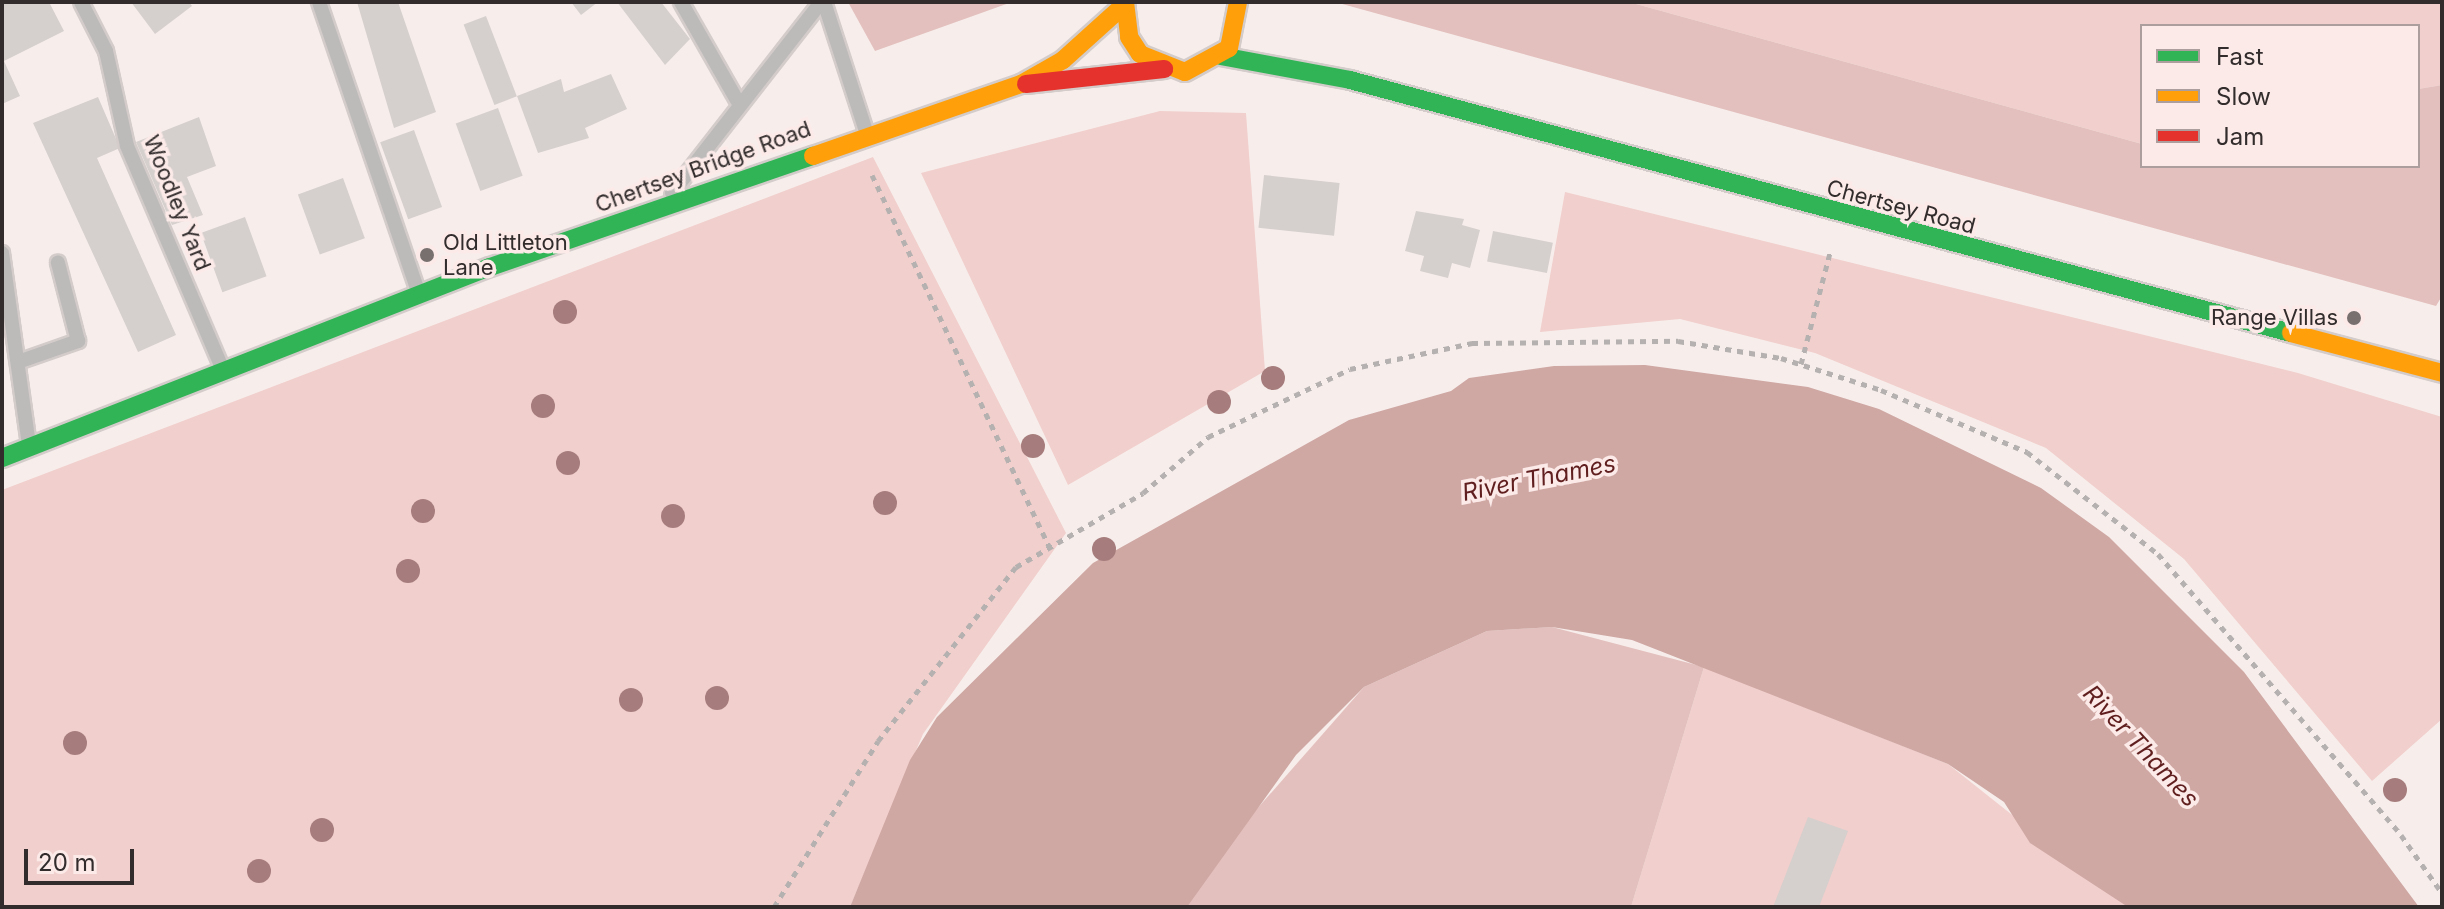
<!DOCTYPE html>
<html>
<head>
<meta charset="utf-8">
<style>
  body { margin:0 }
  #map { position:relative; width:2444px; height:909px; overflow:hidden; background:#f7eeec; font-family:Inter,sans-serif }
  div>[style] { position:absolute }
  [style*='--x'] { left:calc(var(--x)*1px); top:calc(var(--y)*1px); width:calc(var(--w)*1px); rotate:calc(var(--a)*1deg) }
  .green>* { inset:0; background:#f1cfcc }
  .forest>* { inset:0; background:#e3c0bd }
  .water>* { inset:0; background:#cfa7a3 }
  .building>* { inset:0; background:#d5cfcd; transform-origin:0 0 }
  .path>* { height:5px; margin-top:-2.5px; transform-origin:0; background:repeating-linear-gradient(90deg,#b5b1b0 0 6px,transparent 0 12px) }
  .roads { filter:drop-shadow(2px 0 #d3ccca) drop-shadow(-2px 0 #d3ccca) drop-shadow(0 2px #d3ccca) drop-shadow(0 -2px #d3ccca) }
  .lane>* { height:14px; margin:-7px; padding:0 7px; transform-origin:7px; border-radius:7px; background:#bdbaba }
  .fast>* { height:18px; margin:-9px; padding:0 9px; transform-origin:9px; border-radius:9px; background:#30b455 }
  .slow>* { height:18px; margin:-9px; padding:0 9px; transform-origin:9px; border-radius:9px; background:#ff9f0a }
  .jam>* { height:18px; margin:-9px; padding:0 9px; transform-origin:9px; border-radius:9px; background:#e5322d }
  .trees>* { width:24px; height:24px; margin:-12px; border-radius:50%; background:#a67d7c }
  .dots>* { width:22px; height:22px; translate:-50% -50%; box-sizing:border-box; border:4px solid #fbeae8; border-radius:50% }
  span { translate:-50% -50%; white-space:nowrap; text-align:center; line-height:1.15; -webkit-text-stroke:7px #fbeae8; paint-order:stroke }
  .street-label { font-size:22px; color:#322c2c }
  .poi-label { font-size:22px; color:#322c2c }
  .left { translate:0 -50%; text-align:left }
  .right { translate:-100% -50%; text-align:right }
  .water-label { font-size:24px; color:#601e1e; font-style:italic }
  .frame { position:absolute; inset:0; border:4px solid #322c2c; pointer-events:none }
  .legend { position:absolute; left:2140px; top:24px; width:280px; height:144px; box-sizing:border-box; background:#fbeae8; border:2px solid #ab9e9d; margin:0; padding:10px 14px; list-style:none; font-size:24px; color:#322c2c }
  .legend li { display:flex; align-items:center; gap:16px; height:40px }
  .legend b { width:40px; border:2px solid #ab9e9d }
  .scale { position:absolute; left:24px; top:849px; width:110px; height:36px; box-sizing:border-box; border:4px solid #322c2c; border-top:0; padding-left:10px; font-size:24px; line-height:28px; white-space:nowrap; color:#322c2c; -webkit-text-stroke:6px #fbeae8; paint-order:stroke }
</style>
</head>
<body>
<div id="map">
  <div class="green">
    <i style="clip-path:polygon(1629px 2px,2442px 2px,2442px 85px,2418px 89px,2418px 26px,2142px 26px,2142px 144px)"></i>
    <i style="clip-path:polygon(1160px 111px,1246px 113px,1265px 371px,1068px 485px,921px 173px)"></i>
    <i style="clip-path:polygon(873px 157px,1066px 533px,923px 734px,850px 907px,2px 907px,2px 490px)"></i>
    <i style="clip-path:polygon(1565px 192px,2298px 373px,2442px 417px,2442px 719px,2372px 781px,2184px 559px,2046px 448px,1815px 353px,1680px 319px,1540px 332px)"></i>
    <i style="clip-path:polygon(1704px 667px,1948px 764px,2128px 907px,1631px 907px)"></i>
  </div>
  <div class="forest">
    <i style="clip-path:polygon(848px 2px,1012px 2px,875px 51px)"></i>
    <i style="clip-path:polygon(1335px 2px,1629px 2px,2142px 144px,2142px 166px,2418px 166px,2418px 89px,2442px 85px,2442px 296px,2436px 306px)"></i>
    <i style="clip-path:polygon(1552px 627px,1704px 667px,1631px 907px,1184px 907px,1221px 850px,1364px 687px,1487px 631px)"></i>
  </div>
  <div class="water">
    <i style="clip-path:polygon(1645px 365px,1808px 387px,1879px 409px,2041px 488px,2109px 537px,2244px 672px,2419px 907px,2128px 907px,2030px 843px,2004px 802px,1948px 764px,1632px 640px,1552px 627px,1487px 631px,1364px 687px,1296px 755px,1187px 907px,850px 907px,910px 760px,937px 717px,1093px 563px,1349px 420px,1451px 391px,1469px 378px,1554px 366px)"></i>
  </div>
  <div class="building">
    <i style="clip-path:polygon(2px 2px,49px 2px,64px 31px,4px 61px,20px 96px,2px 104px)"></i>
    <i style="clip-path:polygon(131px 2px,189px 2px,192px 6px,155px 34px)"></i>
    <i style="clip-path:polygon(357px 2px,398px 2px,436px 112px,394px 128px)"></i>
    <i style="clip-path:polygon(571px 2px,598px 2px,581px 15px)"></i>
    <i style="clip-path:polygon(617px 2px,661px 2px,690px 39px,665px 65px)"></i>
    <i style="left:486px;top:16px;width:86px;height:24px;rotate:69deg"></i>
    <i style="clip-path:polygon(611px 74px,627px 109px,585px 128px,589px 138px,538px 153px,517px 96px,561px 79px,564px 92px)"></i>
    <i style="clip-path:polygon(98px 97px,120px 148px,97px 158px,176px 335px,138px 352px,33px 123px)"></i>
    <i style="left:498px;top:108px;width:72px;height:45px;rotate:70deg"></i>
    <i style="clip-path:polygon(199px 117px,216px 166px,187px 177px,203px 215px,172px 225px,136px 142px)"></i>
    <i style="left:414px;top:130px;width:82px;height:36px;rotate:70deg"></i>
    <i style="left:1264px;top:175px;width:76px;height:53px;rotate:6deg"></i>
    <i style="left:343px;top:178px;width:64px;height:48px;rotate:70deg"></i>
    <i style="clip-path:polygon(1416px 211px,1464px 219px,1462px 225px,1480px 230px,1470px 268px,1452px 263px,1448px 278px,1420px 271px,1424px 256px,1405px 251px)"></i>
    <i style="left:245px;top:217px;width:63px;height:47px;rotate:70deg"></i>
    <i style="left:1493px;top:231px;width:61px;height:31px;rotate:11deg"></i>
    <i style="clip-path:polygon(1808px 817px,1848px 831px,1819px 907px,1773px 907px)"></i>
  </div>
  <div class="path">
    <i style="--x:872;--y:175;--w:411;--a:64.5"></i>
    <i style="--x:1801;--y:364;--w:119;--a:-75.4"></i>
    <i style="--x:774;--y:907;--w:196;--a:-57.9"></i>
    <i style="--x:878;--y:741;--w:222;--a:-51.6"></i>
    <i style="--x:1016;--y:567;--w:147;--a:-30.2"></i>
    <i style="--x:1143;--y:493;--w:86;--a:-40.7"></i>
    <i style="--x:1208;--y:437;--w:157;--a:-25.6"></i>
    <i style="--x:1350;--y:369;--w:125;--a:-12"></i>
    <i style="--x:1472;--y:343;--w:206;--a:-0.6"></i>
    <i style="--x:1678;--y:341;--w:104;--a:9.4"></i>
    <i style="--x:1781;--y:358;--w:105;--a:17.7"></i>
    <i style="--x:1881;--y:390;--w:159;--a:23"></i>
    <i style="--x:2027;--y:452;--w:166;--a:37.9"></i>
    <i style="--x:2158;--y:554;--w:371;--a:49.1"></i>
    <i style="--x:2401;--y:835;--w:71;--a:54.7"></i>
  </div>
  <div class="roads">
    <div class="lane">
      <i style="--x:81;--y:2;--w:55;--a:63"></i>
      <i style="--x:106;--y:51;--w:97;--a:77.5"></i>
      <i style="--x:127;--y:146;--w:244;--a:66.8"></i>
      <i style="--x:319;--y:2;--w:305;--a:71.1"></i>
      <i style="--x:681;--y:2;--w:113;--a:60.3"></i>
      <i style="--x:824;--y:2;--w:139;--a:72"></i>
      <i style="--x:672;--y:193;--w:242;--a:-52"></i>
      <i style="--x:2;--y:253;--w:193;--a:82"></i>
      <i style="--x:18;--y:362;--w:64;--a:-19.3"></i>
      <i style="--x:78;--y:341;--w:81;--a:-104.4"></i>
    </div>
    <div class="fast">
      <i style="--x:1221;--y:56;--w:131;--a:10.5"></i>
      <i style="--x:1350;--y:80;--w:974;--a:15.05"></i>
      <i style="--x:2;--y:458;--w:524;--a:-21.38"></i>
      <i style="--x:490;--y:267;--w:342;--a:-19"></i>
    </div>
    <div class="slow">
      <i style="--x:1125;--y:2;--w:35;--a:83"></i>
      <i style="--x:1129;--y:37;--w:20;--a:57"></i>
      <i style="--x:1140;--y:54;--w:48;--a:21.8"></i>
      <i style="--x:1185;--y:72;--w:50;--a:-28.6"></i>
      <i style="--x:1229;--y:48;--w:47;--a:-78.9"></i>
      <i style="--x:813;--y:156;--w:220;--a:-19.1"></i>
      <i style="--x:1021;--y:84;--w:48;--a:-29.7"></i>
      <i style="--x:1063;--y:60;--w:81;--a:-42"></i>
      <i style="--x:2291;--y:333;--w:156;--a:14.8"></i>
    </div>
    <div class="jam">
      <i style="--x:1026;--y:84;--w:139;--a:-6.2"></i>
    </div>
  </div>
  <div class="trees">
    <i style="left:565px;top:312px"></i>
    <i style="left:1273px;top:378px"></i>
    <i style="left:1219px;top:402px"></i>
    <i style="left:543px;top:406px"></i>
    <i style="left:1033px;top:446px"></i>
    <i style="left:568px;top:463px"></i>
    <i style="left:885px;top:503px"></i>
    <i style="left:423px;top:511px"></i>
    <i style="left:673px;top:516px"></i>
    <i style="left:1104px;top:549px"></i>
    <i style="left:408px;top:571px"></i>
    <i style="left:717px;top:698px"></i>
    <i style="left:631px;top:700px"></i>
    <i style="left:75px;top:743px"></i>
    <i style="left:2395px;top:790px"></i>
    <i style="left:322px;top:830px"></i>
    <i style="left:259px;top:871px"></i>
  </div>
  <div class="dots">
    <i style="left:427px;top:255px;background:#77706f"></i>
    <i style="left:2354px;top:318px;background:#77706f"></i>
  </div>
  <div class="street-label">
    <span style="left:703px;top:167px;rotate:-20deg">Chertsey Bridge Road</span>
    <span style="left:177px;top:203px;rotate:68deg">Woodley Yard</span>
    <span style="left:1901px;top:207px;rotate:15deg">Chertsey Road</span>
  </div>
  <div class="poi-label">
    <span class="left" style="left:443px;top:255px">Old Littleton<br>Lane</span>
    <span class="right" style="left:2338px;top:318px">Range Villas</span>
  </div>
  <div class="water-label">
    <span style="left:1539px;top:478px;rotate:-11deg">River Thames</span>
    <span style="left:2141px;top:746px;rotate:47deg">River Thames</span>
  </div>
  <div class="frame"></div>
  <ul class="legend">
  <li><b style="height:10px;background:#30b455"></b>Fast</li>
  <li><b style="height:10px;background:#ff9f0a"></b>Slow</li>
  <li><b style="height:10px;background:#e5322d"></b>Jam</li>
  </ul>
  <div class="scale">20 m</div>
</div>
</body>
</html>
